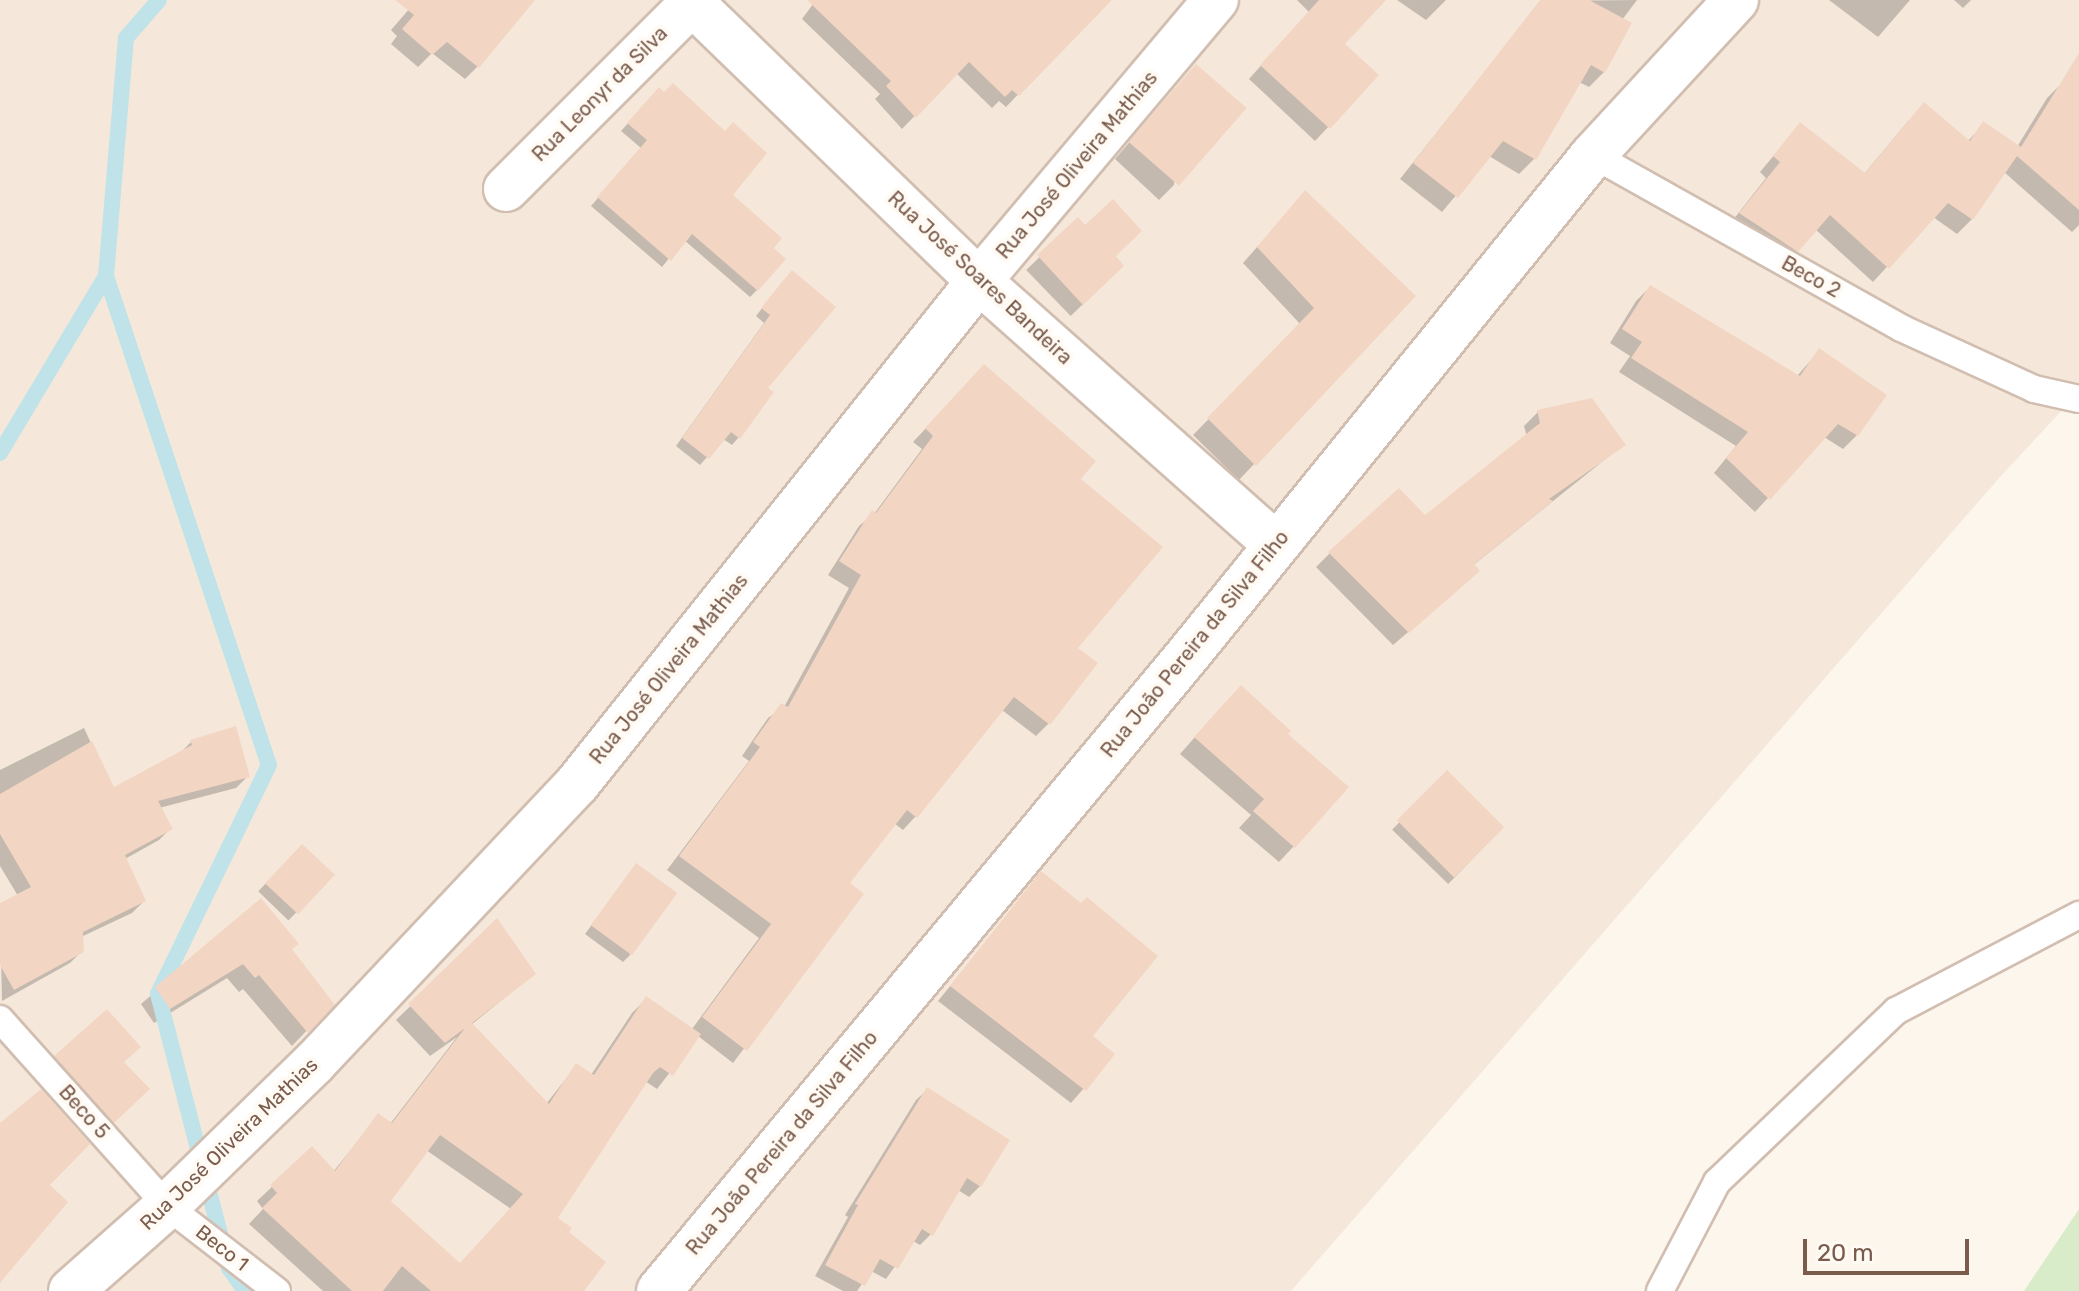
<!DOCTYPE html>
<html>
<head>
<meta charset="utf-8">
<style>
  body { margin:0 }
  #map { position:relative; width:2079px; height:1291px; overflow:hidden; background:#fdf6ec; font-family:Rubik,sans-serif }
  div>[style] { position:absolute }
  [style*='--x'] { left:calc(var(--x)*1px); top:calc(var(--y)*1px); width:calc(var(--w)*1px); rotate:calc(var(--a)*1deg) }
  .residential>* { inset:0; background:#f5e8da }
  .green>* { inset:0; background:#d8ecc9 }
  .shadow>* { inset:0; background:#0003; transform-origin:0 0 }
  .stream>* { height:16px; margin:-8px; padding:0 8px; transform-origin:8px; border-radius:8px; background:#bfe3e8 }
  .building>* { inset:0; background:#f3d5c3; transform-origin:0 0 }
  .roads { filter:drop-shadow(2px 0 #d1beb0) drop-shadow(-2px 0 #d1beb0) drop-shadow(0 2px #d1beb0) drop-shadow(0 -2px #d1beb0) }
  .service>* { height:26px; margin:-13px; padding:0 13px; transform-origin:13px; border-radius:13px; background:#fff }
  .minor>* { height:44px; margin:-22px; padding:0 22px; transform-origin:22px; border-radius:22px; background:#fff }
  span { translate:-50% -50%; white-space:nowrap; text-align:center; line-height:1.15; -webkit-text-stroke:8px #fffaf3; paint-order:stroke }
  .street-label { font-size:20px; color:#7a5c4d }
  .scale { position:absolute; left:1803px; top:1239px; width:166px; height:36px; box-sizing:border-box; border:4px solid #7a5c4d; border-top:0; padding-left:10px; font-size:24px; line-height:28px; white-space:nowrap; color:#7a5c4d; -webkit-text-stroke:6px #fffaf3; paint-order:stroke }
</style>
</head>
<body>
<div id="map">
  <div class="residential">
    <i style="clip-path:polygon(0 0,2079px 0,2079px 392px,2000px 477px,1291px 1291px,0 1291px)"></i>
  </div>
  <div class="green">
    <i style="clip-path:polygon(2079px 1209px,2079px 1291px,2024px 1291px)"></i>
  </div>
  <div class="shadow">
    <i style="clip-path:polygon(417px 0,479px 0,478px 66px,465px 79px,432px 53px,418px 67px,391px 44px,397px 36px,391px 30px)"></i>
    <i style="clip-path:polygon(816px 0,1109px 0,1006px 107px,999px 101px,992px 108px,956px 73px,902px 129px,875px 99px,880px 94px,802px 19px)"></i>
    <i style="clip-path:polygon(1297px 0,1383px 0,1342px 44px,1377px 75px,1315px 141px,1249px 79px,1309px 12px)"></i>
    <i style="clip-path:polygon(1397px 0,1446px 0,1426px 20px)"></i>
    <i style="clip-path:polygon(1637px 0,1622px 20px,1604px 72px,1589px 87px,1579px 82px,1534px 159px,1519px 174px,1489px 156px,1442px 212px,1400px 179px,1541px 1px)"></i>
    <i style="clip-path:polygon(1829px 0,1910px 0,1878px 37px)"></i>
    <i style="clip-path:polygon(1954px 0,1971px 0,1963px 8px)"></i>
    <i style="clip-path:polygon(1181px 82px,1174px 185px,1159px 200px,1115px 159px)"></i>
    <i style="clip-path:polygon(2062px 83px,2079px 94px,2079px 225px,2072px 232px,2004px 172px,1972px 219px,1957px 234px,1933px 217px,1873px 282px,1815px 229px,1782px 266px,1726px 229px,1766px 178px,1760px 172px,1800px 124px,1864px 174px,1909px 120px,1967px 142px,1984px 124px,2017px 147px,2047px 98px)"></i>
    <i style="clip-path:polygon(652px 97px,725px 134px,730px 195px,771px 248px,757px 290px,750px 297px,684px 240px,662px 267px,591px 206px,641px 148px,621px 131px)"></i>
    <i style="clip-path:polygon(1305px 193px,1413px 296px,1239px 480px,1193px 435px,1301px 325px,1243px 263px)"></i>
    <i style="left:1078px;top:220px;width:64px;height:72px;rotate:46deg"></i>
    <i style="clip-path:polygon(784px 280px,765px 388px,739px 437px,732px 445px,723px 439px,700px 465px,676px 446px,764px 323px,756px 316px)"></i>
    <i style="clip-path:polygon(1650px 287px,1797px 376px,1819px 351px,1857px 435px,1843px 449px,1824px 437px,1755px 512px,1714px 473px,1736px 446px,1619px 372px,1630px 356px,1610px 343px,1636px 301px)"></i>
    <i style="clip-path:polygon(evenodd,972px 379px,1079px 479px,1075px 649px,1049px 723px,1036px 736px,1002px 710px,915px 817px,903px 830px,894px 823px,847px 884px,861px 894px,733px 1063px,698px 1036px,657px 1089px,645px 1081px,555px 1218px,566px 1233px,581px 1291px,323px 1291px,249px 1224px,263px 1209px,257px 1201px,312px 1149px,333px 1172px,378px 1116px,390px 1124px,457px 1037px,430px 1056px,396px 1020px,497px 922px,534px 974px,471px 1025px,546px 1104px,576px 1066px,591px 1075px,632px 1013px,646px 999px,692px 1029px,759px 938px,667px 870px,749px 761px,742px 756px,768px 718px,784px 707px,849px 588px,828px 575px,859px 526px,874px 514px,922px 449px,913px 442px,972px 379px,426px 1150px,511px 1209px,459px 1265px,388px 1201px,426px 1150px)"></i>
    <i style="clip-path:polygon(1538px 412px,1623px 445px,1472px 566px,1463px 585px,1393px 645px,1316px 567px,1330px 553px,1425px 518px,1527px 437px,1524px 426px)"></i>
    <i style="clip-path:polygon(1225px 703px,1285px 735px,1294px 846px,1279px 862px,1239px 828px,1251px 815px,1180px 754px)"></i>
    <i style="clip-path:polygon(84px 728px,113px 790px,180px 753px,192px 741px,248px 776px,236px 788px,159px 808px,171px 828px,159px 840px,125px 859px,144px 901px,132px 913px,81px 937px,82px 951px,70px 963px,2px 1001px,0 906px,18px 896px,0 866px,0 770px)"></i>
    <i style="left:1447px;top:773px;width:78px;height:79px;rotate:44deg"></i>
    <i style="left:302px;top:846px;width:42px;height:63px;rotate:44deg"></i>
    <i style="clip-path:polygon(636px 865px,630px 955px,623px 962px,585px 934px)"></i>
    <i style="clip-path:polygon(1041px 874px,1090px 1036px,1113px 1055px,1071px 1103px,938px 1001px)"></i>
    <i style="clip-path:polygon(261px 901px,290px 950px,332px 1004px,292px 1046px,243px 989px,239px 992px,227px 978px,154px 1023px,141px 1004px)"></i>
    <i style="clip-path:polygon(56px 1057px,122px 1063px,133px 1104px,98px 1136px,41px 1073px)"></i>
    <i style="clip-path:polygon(927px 1090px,980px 1186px,969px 1197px,958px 1190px,931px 1234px,920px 1245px,913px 1241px,886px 1279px,871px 1271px,857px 1291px,843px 1291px,815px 1276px,848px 1217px,845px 1215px,916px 1100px)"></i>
  </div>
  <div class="stream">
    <i style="--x:106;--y:276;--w:515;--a:71.57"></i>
    <i style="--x:269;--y:765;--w:254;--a:115.9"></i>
    <i style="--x:158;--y:994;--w:283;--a:75.5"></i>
    <i style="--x:229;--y:1268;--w:28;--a:55"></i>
    <i style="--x:0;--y:453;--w:206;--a:-59.1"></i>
    <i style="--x:106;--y:276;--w:239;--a:-85.2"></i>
    <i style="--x:126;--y:38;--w:50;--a:-49"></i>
  </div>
  <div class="building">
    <i style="clip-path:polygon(395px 0,535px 0,479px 68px,447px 42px,432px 55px,402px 29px,414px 15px)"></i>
    <i style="clip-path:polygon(807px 0,1112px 0,1019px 96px,1012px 90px,1005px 97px,969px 62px,916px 118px,886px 86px,891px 81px)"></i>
    <i style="clip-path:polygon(1319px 0,1386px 0,1345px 44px,1379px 75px,1330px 129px,1260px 65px)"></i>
    <i style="clip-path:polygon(1540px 0,1589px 0,1632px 23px,1605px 73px,1591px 65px,1536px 160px,1503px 141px,1458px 198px,1413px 163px)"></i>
    <i style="clip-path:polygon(2079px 53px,2079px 210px,2017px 156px,1973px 220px,1948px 203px,1889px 269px,1830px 215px,1798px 252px,1739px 213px,1780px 162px,1773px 156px,1800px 122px,1865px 173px,1924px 102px,1970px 141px,1983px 121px,2021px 147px)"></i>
    <i style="left:1196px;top:64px;width:67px;height:103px;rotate:41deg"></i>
    <i style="clip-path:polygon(673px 83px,725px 131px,733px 122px,767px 153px,733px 195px,782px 238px,774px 248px,786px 259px,758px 291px,692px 234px,671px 261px,597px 197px,647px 140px,627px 123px,659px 87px,664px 92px)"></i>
    <i style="clip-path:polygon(1305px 190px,1416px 296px,1256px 466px,1207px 418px,1314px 308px,1257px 247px)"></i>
    <i style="clip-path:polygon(1113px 199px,1142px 231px,1116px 256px,1124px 266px,1083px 305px,1037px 255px,1078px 217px,1085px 225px)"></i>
    <i style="clip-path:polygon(792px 270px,836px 307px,768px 388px,774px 392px,740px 439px,731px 432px,709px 459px,682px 438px,770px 315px,761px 308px)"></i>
    <i style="clip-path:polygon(1650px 285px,1800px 376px,1819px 348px,1887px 395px,1858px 436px,1838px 424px,1770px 500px,1726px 458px,1748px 432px,1631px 358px,1642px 342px,1622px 329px)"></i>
    <i style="clip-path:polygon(984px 364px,1096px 461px,1081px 479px,1163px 547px,1078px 648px,1098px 663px,1050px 725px,1014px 697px,917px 818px,907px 810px,850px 883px,864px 894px,747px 1051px,702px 1017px,771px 924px,679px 856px,760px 747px,753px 742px,781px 703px,788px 707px,861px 575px,839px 561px,872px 510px,876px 513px,933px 436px,925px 428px)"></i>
    <i style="clip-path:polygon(1592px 398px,1626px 445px,1549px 499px,1553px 501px,1474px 564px,1480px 571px,1409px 633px,1328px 552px,1399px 488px,1425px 515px,1540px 423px,1537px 410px)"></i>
    <i style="clip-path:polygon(1241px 685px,1291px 731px,1288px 734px,1349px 787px,1295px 848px,1253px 811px,1264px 799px,1194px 737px)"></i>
    <i style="clip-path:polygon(236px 726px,250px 777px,158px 801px,173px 829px,125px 855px,146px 901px,83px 932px,84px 952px,14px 990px,0 965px,0 903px,31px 887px,0 834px,0 794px,92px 741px,114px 787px,192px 745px,190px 740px)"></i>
    <i style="left:1447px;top:770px;width:81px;height:71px;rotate:45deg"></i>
    <i style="left:302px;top:844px;width:45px;height:54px;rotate:43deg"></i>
    <i style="left:636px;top:863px;width:51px;height:77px;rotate:36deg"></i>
    <i style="clip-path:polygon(1041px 871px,1081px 903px,1087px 897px,1158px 956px,1093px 1036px,1115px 1054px,1086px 1091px,950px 986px)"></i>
    <i style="clip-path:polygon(261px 898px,299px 944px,292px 949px,335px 1005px,308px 1033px,259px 975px,255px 978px,243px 964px,170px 1009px,155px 987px)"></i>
    <i style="clip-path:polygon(evenodd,497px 918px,536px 974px,472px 1023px,549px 1104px,576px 1063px,594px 1075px,646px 996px,701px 1034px,673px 1076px,660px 1067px,653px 1073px,558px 1218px,572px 1228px,569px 1232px,606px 1262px,584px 1291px,431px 1291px,402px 1266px,383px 1291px,352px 1291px,262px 1208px,277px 1193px,270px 1185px,312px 1146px,335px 1171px,378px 1113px,392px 1123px,465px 1028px,445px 1043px,408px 1004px,497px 918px,440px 1135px,523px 1194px,460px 1263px,391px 1201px,440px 1135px)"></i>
    <i style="clip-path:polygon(107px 1009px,141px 1047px,124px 1062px,150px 1089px,114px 1123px,54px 1056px)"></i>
    <i style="clip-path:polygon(927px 1087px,1010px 1140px,981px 1187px,967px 1178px,933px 1236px,922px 1229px,898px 1269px,880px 1259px,865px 1286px,825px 1265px,858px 1205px,855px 1204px)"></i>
    <i style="clip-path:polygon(41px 1089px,90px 1144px,50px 1185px,68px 1202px,0 1283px,0 1123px)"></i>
  </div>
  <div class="roads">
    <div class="service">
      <i style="--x:1593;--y:155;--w:353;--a:29.3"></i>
      <i style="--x:1901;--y:328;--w:146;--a:24.6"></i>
      <i style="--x:2034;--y:389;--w:46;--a:12.5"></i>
      <i style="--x:0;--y:1019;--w:251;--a:48.2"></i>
      <i style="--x:167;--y:1206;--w:139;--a:37.7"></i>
      <i style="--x:1660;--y:1291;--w:123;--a:-62.4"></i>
      <i style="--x:1717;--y:1182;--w:248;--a:-43.7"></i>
      <i style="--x:1896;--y:1011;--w:207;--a:-27.7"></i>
    </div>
    <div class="minor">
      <i style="--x:692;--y:3;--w:400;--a:44.1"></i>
      <i style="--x:979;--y:281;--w:397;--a:41.6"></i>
      <i style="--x:506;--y:189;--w:267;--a:-45"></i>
      <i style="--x:71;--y:1291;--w:128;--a:-41.5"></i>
      <i style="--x:167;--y:1206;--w:206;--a:-44.2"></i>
      <i style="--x:315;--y:1062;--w:382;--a:-46.7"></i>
      <i style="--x:577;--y:784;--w:644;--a:-51.37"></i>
      <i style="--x:979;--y:281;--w:368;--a:-49.9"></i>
      <i style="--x:659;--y:1291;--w:832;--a:-50.26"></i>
      <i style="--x:1191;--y:651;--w:638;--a:-50.98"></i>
      <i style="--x:1593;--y:155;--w:211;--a:-47.3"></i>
    </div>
  </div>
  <div class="street-label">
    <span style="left:600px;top:94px;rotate:-45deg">Rua Leonyr da Silva</span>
    <span style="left:1077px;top:165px;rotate:-50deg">Rua José Oliveira Mathias</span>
    <span style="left:1811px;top:277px;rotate:29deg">Beco 2</span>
    <span style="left:980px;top:278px;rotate:43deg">Rua José Soares Bandeira</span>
    <span style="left:1195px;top:644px;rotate:-51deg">Rua João Pereira da Silva Filho</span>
    <span style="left:669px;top:669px;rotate:-51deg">Rua José Oliveira Mathias</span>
    <span style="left:84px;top:1112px;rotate:48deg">Beco 5</span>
    <span style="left:782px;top:1143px;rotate:-50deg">Rua João Pereira da Silva Filho</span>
    <span style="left:229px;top:1144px;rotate:-44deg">Rua José Oliveira Mathias</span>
    <span style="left:222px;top:1248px;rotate:38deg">Beco 1</span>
  </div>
  <div class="scale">20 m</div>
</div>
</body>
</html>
